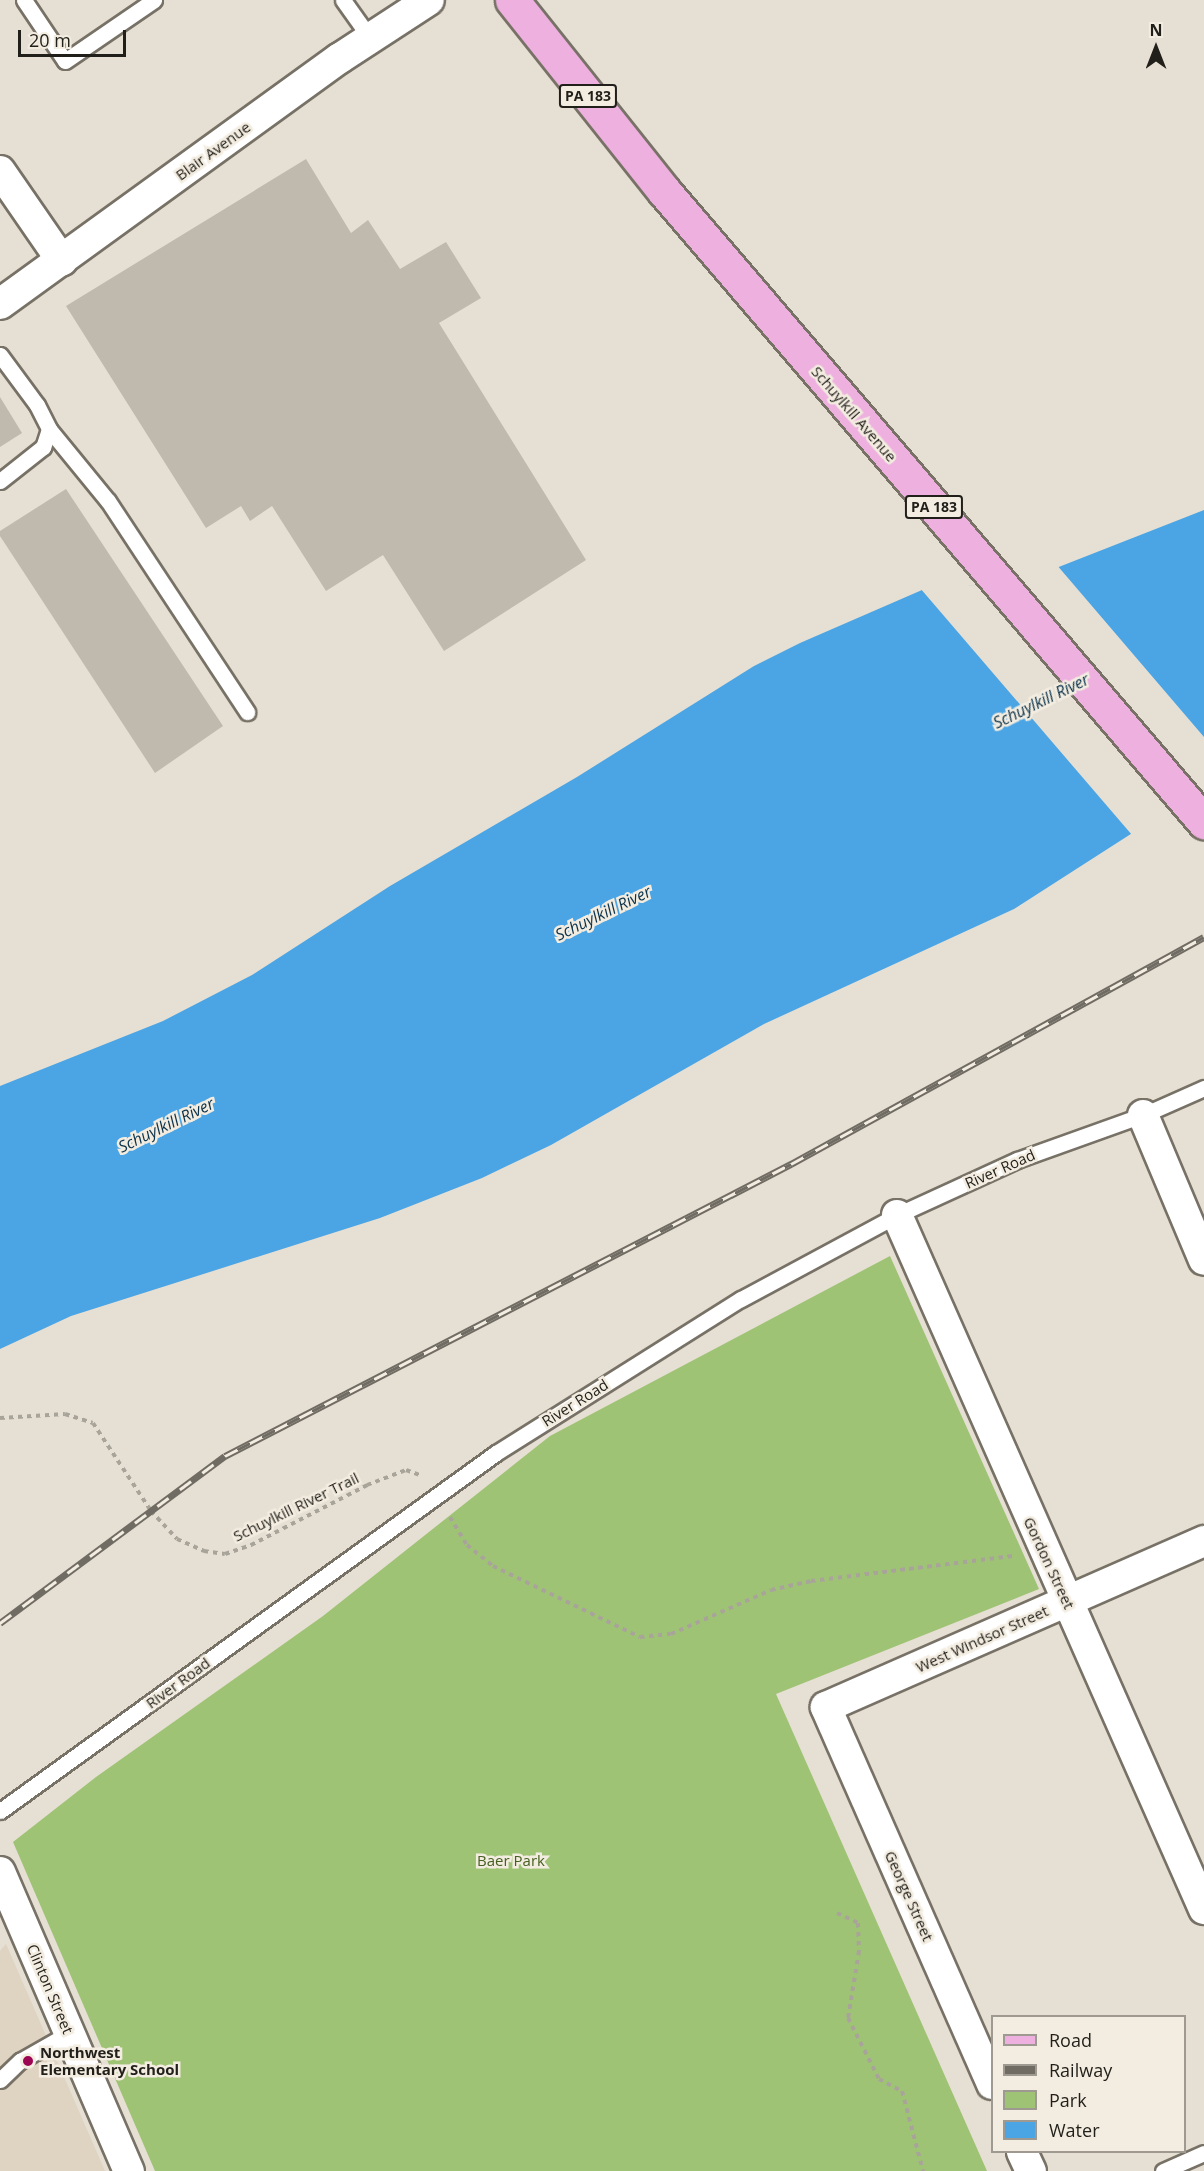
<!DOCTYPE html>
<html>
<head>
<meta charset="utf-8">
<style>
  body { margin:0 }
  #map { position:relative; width:1204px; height:2171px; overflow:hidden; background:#e6dfd3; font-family:"Open Sans",sans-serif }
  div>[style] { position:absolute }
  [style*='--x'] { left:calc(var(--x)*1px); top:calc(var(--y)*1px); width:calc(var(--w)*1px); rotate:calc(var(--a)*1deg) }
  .built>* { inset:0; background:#dfd3c1 }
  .green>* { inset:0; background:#9fc374 }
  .water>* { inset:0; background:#4ba5e4 }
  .pier>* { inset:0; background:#e6dfd3 }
  .building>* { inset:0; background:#c0b9ad }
  .path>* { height:4px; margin-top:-2px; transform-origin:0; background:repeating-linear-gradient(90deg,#a9a49a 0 4.5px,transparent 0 9px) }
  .roads { filter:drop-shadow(2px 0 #777166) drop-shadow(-2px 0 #777166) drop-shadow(0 2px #777166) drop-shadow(0 -2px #777166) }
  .service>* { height:15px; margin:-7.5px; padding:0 7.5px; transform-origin:7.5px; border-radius:7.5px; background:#fff }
  .minor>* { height:30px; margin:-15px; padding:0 15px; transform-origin:15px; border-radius:15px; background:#fff }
  .primary>* { height:33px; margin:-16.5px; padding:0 16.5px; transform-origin:16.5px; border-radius:16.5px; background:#edb0df }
  .rail>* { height:7px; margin-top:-3.5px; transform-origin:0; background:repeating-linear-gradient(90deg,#f3ece0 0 14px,#706c64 0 28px); box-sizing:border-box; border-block:2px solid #706c64 }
  .dots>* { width:16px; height:16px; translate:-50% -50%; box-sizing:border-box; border:3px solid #f3ece0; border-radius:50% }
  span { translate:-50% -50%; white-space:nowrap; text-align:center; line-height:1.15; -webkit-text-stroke:5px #f3ece0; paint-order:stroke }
  .shield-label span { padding:2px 4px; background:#f3ece0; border:2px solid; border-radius:4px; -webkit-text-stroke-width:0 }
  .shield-label { font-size:14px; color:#211f1a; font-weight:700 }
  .street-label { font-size:15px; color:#211f1a }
  .park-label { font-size:15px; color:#466022 }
  .poi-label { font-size:15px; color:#211f1a; font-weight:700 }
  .left { translate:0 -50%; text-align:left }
  .water-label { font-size:16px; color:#0b324b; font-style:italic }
  .legend { position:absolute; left:991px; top:2015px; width:195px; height:138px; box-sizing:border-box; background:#f3ece0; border:2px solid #9f9a91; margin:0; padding:8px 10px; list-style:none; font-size:18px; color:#211f1a }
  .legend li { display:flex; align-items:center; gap:12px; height:30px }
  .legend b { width:30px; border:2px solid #9f9a91 }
  .north { position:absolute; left:1126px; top:18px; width:60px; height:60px; -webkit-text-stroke:4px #f3ece0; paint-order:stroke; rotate:0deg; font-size:16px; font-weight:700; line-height:24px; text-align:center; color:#211f1a }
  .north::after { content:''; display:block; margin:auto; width:21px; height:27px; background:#211f1a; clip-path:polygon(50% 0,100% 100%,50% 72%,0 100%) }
  .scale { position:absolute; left:18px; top:30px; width:108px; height:27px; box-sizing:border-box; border:3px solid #211f1a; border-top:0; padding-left:8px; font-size:18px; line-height:21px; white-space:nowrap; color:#211f1a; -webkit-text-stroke:4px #f3ece0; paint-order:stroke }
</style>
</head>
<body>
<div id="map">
  <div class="built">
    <i style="clip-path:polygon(6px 1944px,105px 2171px,0 2171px,0 1951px)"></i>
  </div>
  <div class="green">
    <i style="clip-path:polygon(890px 1256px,1039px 1589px,776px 1694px,987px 2171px,155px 2171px,13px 1842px,96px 1777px,323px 1616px,550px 1436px)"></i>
  </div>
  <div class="water">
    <i style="clip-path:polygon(1204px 510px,1204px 787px,1014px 909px,764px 1024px,551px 1145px,482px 1178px,380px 1218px,71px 1316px,0 1349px,0 1086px,163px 1021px,252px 975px,390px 886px,577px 777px,754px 666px,800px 643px,922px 590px,1023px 581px)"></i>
  </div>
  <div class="pier">
    <i style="clip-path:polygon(1056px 564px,1204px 737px,1204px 790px,1132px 835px,920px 588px,994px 584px)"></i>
  </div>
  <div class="building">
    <i style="clip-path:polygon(306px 159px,351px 233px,368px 220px,400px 269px,446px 242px,481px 298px,439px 323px,586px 560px,444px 651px,383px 555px,326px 591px,272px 506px,250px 521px,241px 506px,206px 528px,66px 306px)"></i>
    <i style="clip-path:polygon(0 397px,22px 433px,0 447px)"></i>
    <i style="clip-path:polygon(66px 489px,223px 726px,155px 773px,0 536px,0 531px)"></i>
  </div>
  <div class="path">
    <i style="--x:0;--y:1418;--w:65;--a:-3.5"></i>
    <i style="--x:65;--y:1414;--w:29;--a:18"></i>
    <i style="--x:93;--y:1423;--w:105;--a:56.6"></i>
    <i style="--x:151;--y:1511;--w:38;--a:47"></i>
    <i style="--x:177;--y:1539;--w:30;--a:24"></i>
    <i style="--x:204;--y:1551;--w:21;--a:8"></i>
    <i style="--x:225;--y:1554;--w:28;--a:-19"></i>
    <i style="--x:251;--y:1545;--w:131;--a:-27.3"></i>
    <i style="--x:367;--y:1485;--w:42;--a:-21"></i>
    <i style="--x:406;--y:1470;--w:15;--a:20"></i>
    <i style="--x:450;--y:1517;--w:33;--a:59"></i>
    <i style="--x:467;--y:1545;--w:33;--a:39"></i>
    <i style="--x:493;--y:1566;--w:163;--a:25.8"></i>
    <i style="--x:640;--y:1637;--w:31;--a:-6"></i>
    <i style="--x:671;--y:1634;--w:109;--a:-23.7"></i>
    <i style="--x:771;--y:1590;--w:41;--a:-12.7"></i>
    <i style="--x:811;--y:1581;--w:203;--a:-7.1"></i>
    <i style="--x:837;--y:1913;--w:23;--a:25"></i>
    <i style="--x:858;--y:1923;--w:28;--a:88"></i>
    <i style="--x:859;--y:1951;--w:68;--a:99.3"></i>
    <i style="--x:848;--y:2018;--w:68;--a:63.1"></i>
    <i style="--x:879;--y:2079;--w:26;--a:28"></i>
    <i style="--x:902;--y:2091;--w:83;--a:75.3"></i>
  </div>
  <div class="roads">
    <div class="service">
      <i style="--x:24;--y:0;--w:73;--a:56.1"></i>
      <i style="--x:65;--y:61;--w:108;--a:-34.4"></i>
      <i style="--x:343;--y:0;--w:47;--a:54.6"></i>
      <i style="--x:0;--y:355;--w:62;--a:53.5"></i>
      <i style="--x:37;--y:405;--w:27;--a:63"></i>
      <i style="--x:49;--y:429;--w:19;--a:108"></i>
      <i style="--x:43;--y:447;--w:55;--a:141.7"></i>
      <i style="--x:49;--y:429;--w:93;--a:50.7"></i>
      <i style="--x:108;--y:501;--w:253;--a:56.6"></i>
      <i style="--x:0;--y:1811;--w:612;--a:-35.82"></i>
      <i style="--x:496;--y:1453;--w:289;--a:-32.2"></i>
      <i style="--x:741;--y:1299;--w:177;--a:-28.3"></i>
      <i style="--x:897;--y:1215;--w:132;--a:-24.6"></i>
      <i style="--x:1017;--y:1160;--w:134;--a:-19.7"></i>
      <i style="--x:1143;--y:1115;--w:67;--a:-23.9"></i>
      <i style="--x:0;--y:2080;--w:28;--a:-44"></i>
      <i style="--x:20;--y:2061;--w:56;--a:-29.7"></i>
      <i style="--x:1163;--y:2171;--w:45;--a:-23.7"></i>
    </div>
    <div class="minor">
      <i style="--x:0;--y:171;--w:109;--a:55.4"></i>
      <i style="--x:0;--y:304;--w:420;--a:-35.9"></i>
      <i style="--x:340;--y:58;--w:106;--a:-33.1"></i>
      <i style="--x:1143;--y:1115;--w:157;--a:67.2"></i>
      <i style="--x:897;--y:1215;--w:759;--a:66.14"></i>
      <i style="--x:0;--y:1872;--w:326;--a:66.7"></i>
      <i style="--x:992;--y:2084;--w:412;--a:-113.8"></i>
      <i style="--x:826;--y:1707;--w:413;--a:-23.7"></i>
      <i style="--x:1022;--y:2152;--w:21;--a:65"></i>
    </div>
    <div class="primary">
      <i style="--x:512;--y:0;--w:244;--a:51.5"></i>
      <i style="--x:664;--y:191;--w:831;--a:49.44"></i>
    </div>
  </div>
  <div class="rail">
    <i style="--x:0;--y:1623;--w:280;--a:-36.6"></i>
    <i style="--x:225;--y:1456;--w:637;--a:-27.29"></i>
    <i style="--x:791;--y:1164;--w:471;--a:-28.8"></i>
  </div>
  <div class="dots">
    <i style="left:28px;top:2061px;background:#9c0551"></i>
  </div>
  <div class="shield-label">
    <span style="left:588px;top:96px">PA 183</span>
    <span style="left:934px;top:507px">PA 183</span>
  </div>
  <div class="street-label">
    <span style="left:213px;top:151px;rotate:-36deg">Blair Avenue</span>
    <span style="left:854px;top:414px;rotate:49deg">Schuylkill Avenue</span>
    <span style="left:1000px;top:1169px;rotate:-24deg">River Road</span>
    <span style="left:575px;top:1403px;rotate:-32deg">River Road</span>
    <span style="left:296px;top:1507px;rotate:-26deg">Schuylkill River Trail</span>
    <span style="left:1049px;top:1563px;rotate:65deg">Gordon Street</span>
    <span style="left:982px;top:1639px;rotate:-24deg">West Windsor Street</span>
    <span style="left:178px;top:1683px;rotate:-36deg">River Road</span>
    <span style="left:909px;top:1896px;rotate:66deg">George Street</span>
    <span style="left:50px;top:1989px;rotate:67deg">Clinton Street</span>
  </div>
  <div class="park-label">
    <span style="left:511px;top:1861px">Baer Park</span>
  </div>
  <div class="poi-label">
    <span class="left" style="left:40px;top:2061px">Northwest<br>Elementary School</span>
  </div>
  <div class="water-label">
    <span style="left:1041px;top:701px;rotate:-26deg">Schuylkill River</span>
    <span style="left:603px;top:913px;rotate:-26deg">Schuylkill River</span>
    <span style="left:166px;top:1125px;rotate:-26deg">Schuylkill River</span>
  </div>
  <ul class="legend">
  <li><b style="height:8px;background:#edb0df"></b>Road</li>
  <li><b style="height:8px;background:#706c64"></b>Railway</li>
  <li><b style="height:16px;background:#9fc374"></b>Park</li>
  <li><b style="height:16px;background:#4ba5e4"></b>Water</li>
  </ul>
  <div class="north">N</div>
  <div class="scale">20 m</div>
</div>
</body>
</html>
